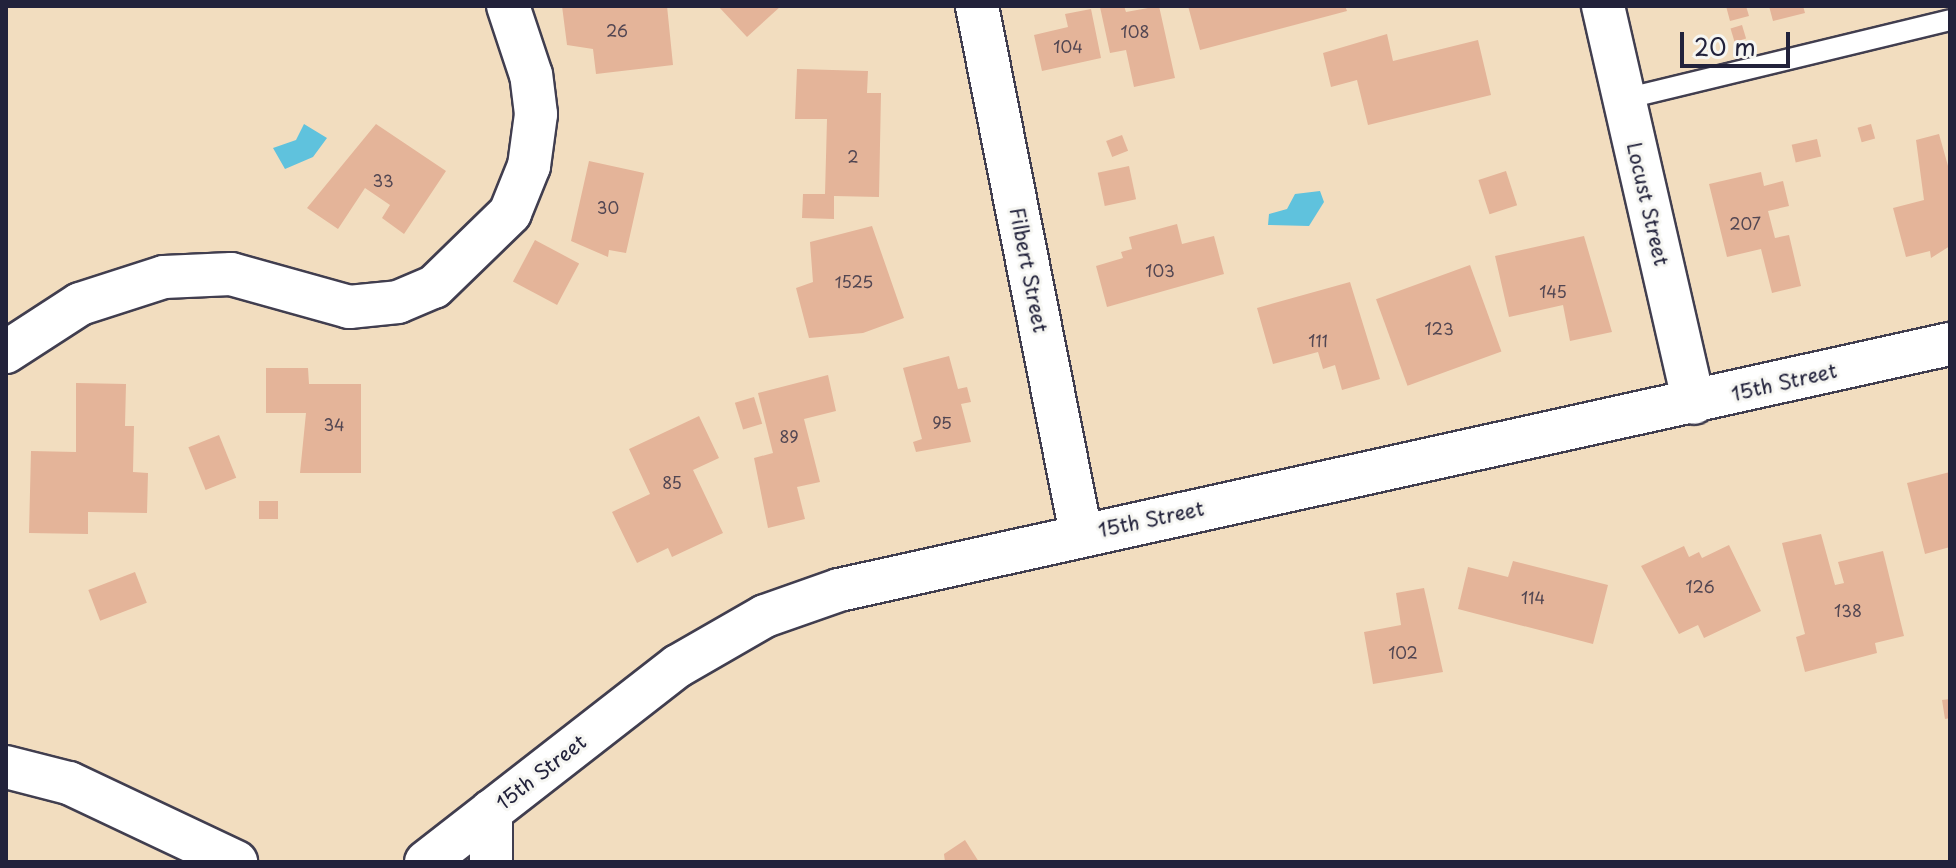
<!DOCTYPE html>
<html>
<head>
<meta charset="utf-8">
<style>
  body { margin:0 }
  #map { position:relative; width:1956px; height:868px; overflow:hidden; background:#f2ddbf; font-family:"Playpen Sans",sans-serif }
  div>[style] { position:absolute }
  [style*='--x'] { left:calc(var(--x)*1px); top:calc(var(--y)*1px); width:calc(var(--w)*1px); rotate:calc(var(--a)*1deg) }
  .water>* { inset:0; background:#5fc2dd }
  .building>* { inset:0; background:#e4b499; transform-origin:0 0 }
  .roads { filter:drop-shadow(2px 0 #413e4f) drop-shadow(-2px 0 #413e4f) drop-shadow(0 2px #413e4f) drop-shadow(0 -2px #413e4f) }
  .lane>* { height:20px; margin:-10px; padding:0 10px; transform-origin:10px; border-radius:10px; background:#fff }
  .street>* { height:42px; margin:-21px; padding:0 21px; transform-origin:21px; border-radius:21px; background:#fff }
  span { translate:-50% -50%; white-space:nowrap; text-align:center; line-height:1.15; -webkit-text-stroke:6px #f6f6f2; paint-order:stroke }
  .number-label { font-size:16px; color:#524652 }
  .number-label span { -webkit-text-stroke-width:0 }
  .street-label { font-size:20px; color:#22223b }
  .frame { position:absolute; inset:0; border:8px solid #22223b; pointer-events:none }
  .scale { position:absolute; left:1680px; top:32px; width:110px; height:36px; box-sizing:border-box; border:4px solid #22223b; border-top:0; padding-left:10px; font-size:24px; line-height:28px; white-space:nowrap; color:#22223b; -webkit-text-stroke:6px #f6f6f2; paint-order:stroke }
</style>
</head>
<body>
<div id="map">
  <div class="water">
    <i style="clip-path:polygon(304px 124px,327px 138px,313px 157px,285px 169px,273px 148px,296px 140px)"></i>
    <i style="clip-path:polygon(1320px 191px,1324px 202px,1309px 226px,1268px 225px,1269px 214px,1287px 209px,1295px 194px)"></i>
  </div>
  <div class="building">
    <i style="clip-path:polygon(562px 6px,667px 6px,673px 65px,596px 74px,593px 49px,567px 45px)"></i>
    <i style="clip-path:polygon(718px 6px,781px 6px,747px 37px)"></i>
    <i style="clip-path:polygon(1124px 6px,1126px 12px,1159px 6px,1175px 78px,1134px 87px,1126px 50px,1110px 53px,1100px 7px)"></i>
    <i style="clip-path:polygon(1188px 6px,1345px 6px,1347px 11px,1200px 50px)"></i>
    <i style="clip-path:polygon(1726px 6px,1746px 6px,1749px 16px,1730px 21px)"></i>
    <i style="clip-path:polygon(1769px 6px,1803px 6px,1805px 13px,1773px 21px)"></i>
    <i style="clip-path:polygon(1091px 9px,1101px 58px,1042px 71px,1034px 35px,1068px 27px,1065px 14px)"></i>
    <i style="left:1742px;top:25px;width:14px;height:12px;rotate:73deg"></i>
    <i style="clip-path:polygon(1387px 34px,1393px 61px,1478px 40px,1491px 95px,1368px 125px,1357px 80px,1331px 87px,1323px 53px)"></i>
    <i style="clip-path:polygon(797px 69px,868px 71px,867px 93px,881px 93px,879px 197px,834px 196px,834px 219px,802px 218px,803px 194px,825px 194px,827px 119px,795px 119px)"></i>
    <i style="clip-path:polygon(376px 124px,446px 171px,404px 234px,382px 218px,390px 205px,365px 188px,338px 229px,307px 208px)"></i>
    <i style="left:1871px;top:124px;width:15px;height:14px;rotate:74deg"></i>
    <i style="clip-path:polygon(1939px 134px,1950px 173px,1950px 246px,1931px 258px,1930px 251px,1906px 257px,1893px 208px,1924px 200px,1916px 140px)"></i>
    <i style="left:1122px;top:135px;width:17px;height:17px;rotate:69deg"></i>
    <i style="left:1817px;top:139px;width:18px;height:26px;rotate:77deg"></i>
    <i style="clip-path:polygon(589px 161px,644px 173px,626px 253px,609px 250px,608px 257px,571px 241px)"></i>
    <i style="left:1129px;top:166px;width:34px;height:32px;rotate:78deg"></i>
    <i style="left:1506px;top:171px;width:36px;height:29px;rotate:72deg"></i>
    <i style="clip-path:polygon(1761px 172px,1764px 186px,1783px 181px,1789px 206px,1768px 211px,1775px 238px,1789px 235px,1801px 286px,1772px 293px,1761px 249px,1727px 257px,1709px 184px)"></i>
    <i style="clip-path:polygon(1177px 224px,1182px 244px,1214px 236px,1224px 274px,1107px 307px,1096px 266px,1123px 258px,1121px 252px,1132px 249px,1129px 237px)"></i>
    <i style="clip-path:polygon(872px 226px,904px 318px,863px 333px,809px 338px,796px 288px,813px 282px,810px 242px)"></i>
    <i style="clip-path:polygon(1584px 236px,1612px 332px,1570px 341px,1563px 305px,1509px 317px,1495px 256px)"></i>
    <i style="left:535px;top:240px;width:50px;height:47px;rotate:28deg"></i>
    <i style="left:1470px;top:265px;width:92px;height:100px;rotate:70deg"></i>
    <i style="clip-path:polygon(1350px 282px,1380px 379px,1342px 390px,1335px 365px,1323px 369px,1318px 352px,1273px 364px,1257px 308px)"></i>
    <i style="clip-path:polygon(949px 356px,958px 389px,967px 387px,971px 402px,961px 404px,971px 442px,916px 452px,913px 442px,922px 439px,903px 368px)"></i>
    <i style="clip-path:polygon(266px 368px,308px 368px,309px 384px,361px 384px,361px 473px,300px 473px,306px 413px,266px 413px)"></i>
    <i style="clip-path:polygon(828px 375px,836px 411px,804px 419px,820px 482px,797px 487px,805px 519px,768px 528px,754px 458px,773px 453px,758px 393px)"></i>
    <i style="clip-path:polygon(76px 383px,126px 384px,125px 426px,134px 426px,133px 472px,148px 473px,147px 513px,88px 512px,88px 534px,29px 533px,31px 451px,76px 452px)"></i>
    <i style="left:754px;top:397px;width:28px;height:20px;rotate:73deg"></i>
    <i style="clip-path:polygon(699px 416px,719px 458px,693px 470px,723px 533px,672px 557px,668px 548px,637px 563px,612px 512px,650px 494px,629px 449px)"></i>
    <i style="left:219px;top:435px;width:46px;height:33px;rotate:68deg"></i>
    <i style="clip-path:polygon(1950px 472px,1950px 547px,1925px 554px,1907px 483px)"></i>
    <i style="left:259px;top:501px;width:19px;height:18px"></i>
    <i style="clip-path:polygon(1821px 534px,1835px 585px,1844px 583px,1838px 562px,1883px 551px,1904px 636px,1875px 643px,1877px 653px,1805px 672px,1796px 637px,1805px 634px,1782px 543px)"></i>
    <i style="clip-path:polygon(1729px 545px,1761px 611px,1704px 638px,1698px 625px,1679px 634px,1641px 566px,1684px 546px,1689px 557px,1699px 552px,1702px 558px)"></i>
    <i style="clip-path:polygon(1513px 561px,1608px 585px,1593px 644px,1458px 609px,1468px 567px,1508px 577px)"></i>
    <i style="left:135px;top:572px;width:33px;height:50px;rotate:69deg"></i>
    <i style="clip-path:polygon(1424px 588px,1443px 672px,1373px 684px,1364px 632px,1401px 625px,1396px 593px)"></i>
    <i style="clip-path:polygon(1950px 699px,1950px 718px,1945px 719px,1942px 700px)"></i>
    <i style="clip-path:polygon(965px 840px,979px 862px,945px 862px,944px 854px)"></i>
  </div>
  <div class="roads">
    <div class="lane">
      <i style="--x:1624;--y:99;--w:335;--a:-13.6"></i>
    </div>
    <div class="street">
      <i style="--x:977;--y:6;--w:538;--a:78.86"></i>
      <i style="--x:1603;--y:6;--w:407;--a:77.1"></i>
      <i style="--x:6;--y:352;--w:88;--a:-33"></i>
      <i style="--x:80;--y:304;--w:88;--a:-17.8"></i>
      <i style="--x:164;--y:277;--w:67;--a:-2.6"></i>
      <i style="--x:231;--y:274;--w:123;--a:15.6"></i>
      <i style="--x:349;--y:307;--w:49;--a:-5.8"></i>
      <i style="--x:398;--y:302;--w:39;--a:-23"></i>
      <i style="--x:434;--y:287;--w:106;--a:-44.2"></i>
      <i style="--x:510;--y:213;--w:51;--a:-68"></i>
      <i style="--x:529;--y:166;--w:52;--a:-82.3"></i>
      <i style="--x:536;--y:114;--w:39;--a:-97"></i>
      <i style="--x:531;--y:75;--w:73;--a:-108.4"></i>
      <i style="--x:6;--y:767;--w:65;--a:14.3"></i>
      <i style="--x:69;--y:783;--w:185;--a:25.3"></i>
      <i style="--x:426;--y:862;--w:319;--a:-37.9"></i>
      <i style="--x:678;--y:666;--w:100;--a:-29.9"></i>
      <i style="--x:765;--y:616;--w:78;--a:-19.4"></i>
      <i style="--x:839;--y:590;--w:1138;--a:-12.49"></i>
      <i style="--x:491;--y:862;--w:51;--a:-90"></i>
    </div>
  </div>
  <div class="number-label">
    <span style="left:617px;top:30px">26</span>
    <span style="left:1135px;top:31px">108</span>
    <span style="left:1068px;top:46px">104</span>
    <span style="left:853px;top:156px">2</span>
    <span style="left:383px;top:180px">33</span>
    <span style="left:608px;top:207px">30</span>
    <span style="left:1745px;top:223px">207</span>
    <span style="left:1160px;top:270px">103</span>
    <span style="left:854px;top:281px">1525</span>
    <span style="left:1553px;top:291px">145</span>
    <span style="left:1439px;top:328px">123</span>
    <span style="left:1318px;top:340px">111</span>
    <span style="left:942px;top:422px">95</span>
    <span style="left:334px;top:424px">34</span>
    <span style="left:789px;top:436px">89</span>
    <span style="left:672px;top:482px">85</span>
    <span style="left:1700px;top:586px">126</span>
    <span style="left:1533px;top:597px">114</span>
    <span style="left:1848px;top:610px">138</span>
    <span style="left:1403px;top:652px">102</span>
  </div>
  <div class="street-label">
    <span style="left:1648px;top:204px;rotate:77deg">Locust Street</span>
    <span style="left:1029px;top:270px;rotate:79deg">Filbert Street</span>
    <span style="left:1784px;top:382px;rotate:-13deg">15th Street</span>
    <span style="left:1151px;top:519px;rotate:-12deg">15th Street</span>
    <span style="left:541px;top:772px;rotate:-38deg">15th Street</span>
  </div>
  <div class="frame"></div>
  <div class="scale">20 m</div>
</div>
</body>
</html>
